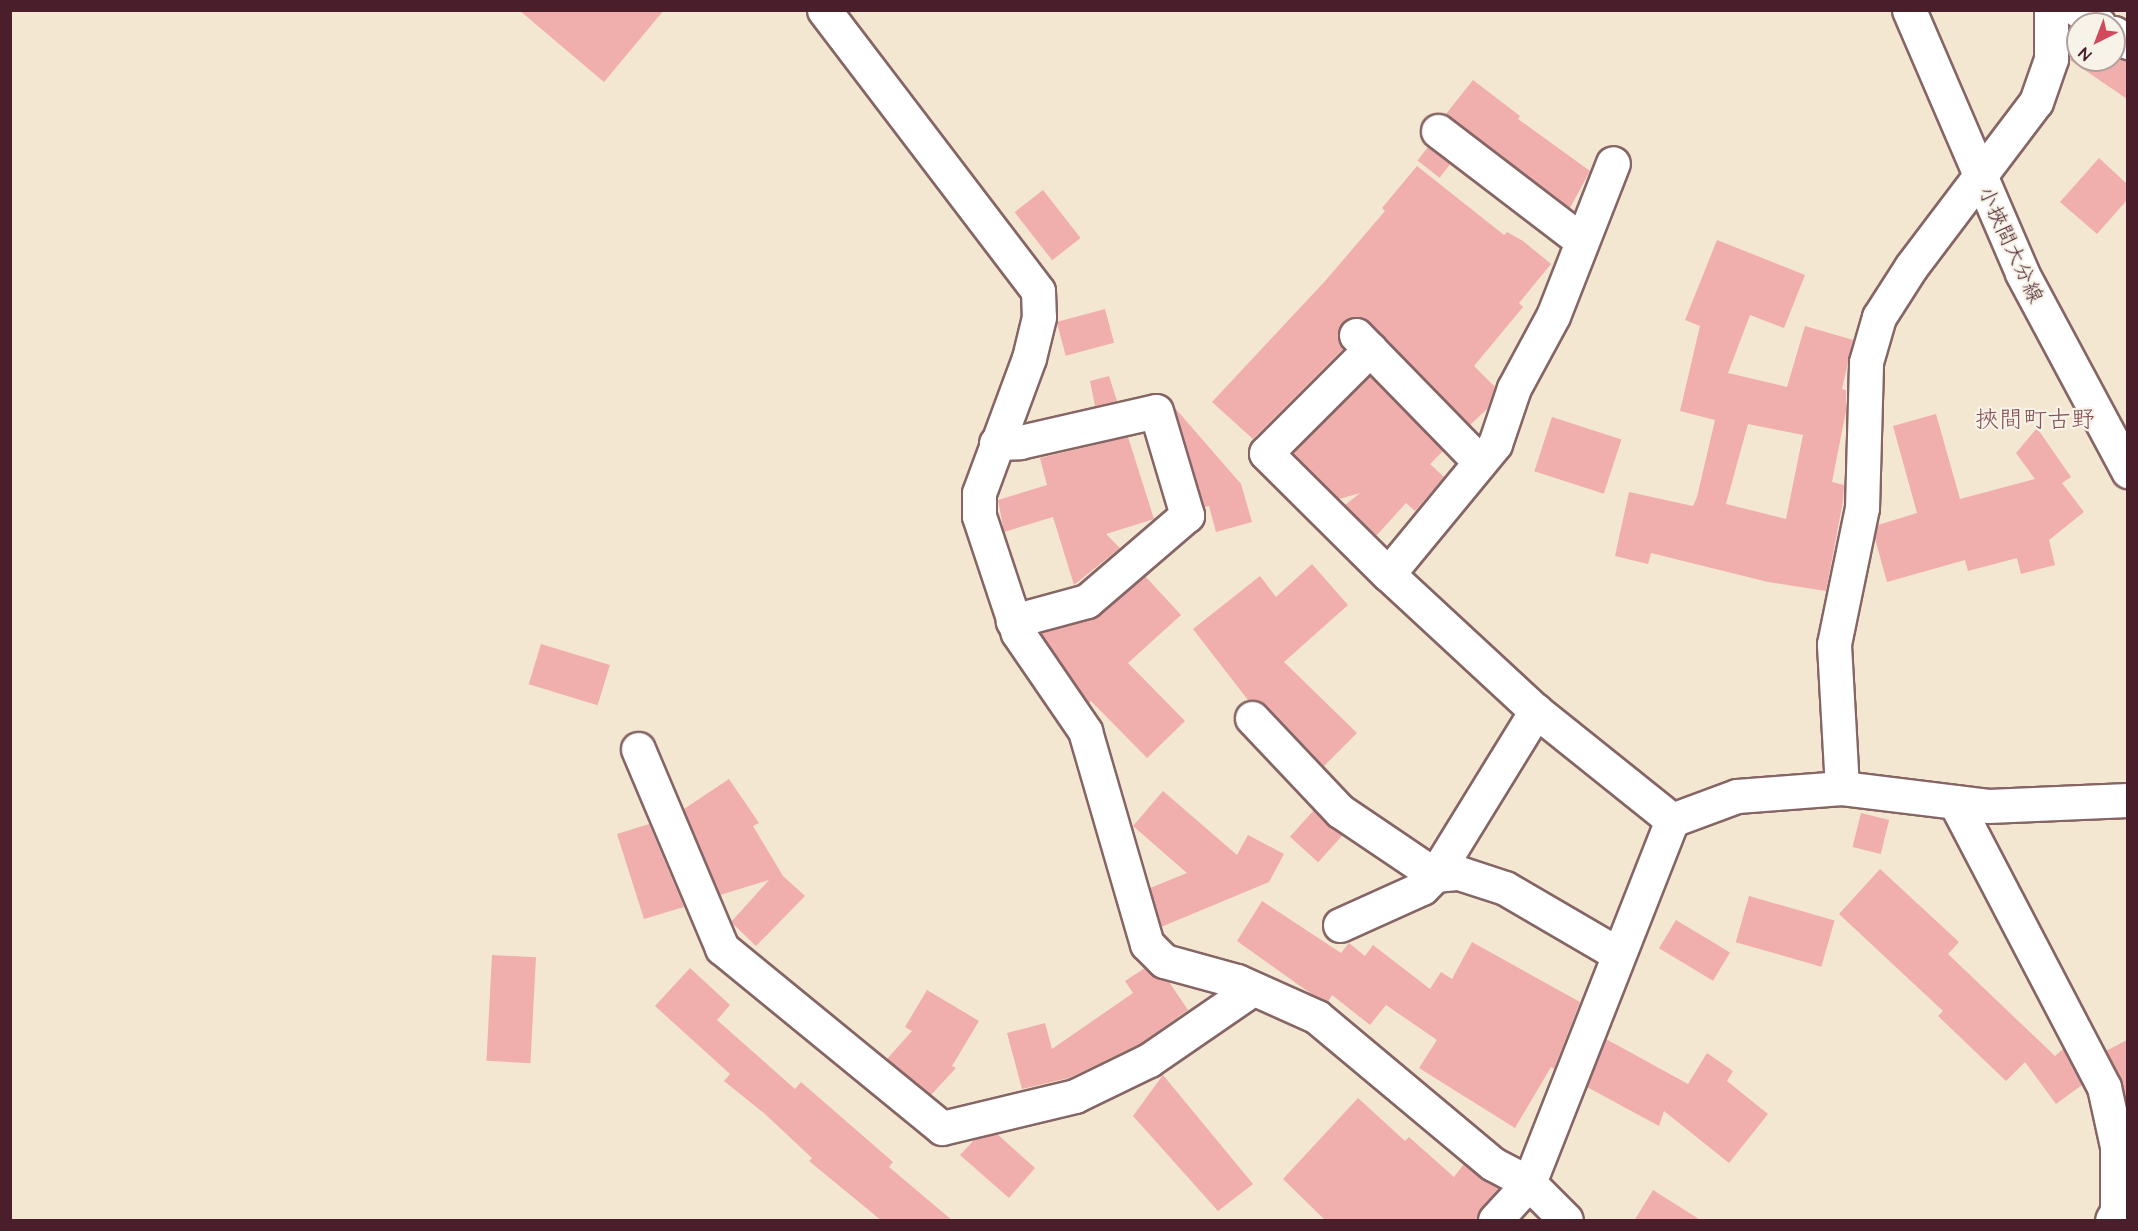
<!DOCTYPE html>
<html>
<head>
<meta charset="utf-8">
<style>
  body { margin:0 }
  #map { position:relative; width:2138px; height:1231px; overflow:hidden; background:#f4e7d1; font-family:"Architects Daughter","Klee One",sans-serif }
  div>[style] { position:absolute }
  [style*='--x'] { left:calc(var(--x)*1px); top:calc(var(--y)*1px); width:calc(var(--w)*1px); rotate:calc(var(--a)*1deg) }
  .building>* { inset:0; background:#f0aead; transform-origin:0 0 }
  .roads { filter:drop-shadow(2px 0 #866565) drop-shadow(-2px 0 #866565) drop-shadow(0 2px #866565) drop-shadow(0 -2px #866565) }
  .minor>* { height:33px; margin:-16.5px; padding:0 16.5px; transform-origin:16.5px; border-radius:16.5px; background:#fff }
  .major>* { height:33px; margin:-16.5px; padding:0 16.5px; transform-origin:16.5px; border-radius:16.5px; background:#fff }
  span { translate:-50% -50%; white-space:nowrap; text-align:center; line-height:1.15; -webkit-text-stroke:4.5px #f7f3e8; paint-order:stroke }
  .street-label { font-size:21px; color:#4a1f2b }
  .quarter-label { font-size:24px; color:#845158 }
  .frame { position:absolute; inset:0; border:12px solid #4a1f2b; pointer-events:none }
  .north { position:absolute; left:2066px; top:12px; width:60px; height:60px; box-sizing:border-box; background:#f7f3e8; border:2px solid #b29e9c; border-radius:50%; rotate:222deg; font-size:16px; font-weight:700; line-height:24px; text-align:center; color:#4a1f2b }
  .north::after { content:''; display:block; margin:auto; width:21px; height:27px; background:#d1495b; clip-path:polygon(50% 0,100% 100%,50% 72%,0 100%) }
</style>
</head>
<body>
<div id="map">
  <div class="building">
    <i style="clip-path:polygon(519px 10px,664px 10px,604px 82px)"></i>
    <i style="clip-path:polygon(2078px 49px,2078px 60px,2114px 60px,2114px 55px,2127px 61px,2127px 99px,2070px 60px)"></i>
    <i style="clip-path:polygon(1473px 80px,1520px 116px,1518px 119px,1590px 171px,1570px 208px,1446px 114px)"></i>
    <i style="left:1428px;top:147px;width:28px;height:17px;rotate:38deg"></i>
    <i style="clip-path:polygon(2099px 158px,2127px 184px,2127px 200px,2097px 234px,2060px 202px)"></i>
    <i style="clip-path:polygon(1417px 166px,1504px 235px,1507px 232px,1523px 241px,1551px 264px,1519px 303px,1523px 307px,1474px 366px,1495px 387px,1487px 409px,1470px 425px,1369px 322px,1352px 317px,1338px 331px,1343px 349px,1253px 439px,1212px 402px,1326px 280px,1385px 211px,1382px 208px)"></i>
    <i style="left:1043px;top:190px;width:61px;height:36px;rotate:52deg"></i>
    <i style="clip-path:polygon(evenodd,1717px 240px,1805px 275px,1784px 328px,1750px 315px,1728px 373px,1787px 387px,1805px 326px,1853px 340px,1842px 389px,1846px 390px,1846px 411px,1832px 482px,1844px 485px,1843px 501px,1826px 591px,1768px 582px,1651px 553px,1648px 564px,1615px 556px,1629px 492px,1693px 506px,1697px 497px,1715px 420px,1680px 411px,1700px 326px,1685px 320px,1717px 240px,1748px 424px,1803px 435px,1786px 519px,1726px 504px,1748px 424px)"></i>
    <i style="left:1105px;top:309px;width:35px;height:50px;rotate:75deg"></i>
    <i style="clip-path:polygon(1109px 376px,1117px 401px,1095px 406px,1090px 381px)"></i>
    <i style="clip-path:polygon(1370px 376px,1443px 451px,1430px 464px,1444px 477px,1415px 511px,1406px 503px,1376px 536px,1345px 505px,1360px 493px,1339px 499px,1293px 453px)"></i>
    <i style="clip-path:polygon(1175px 408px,1241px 484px,1252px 522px,1216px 532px,1209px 506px,1204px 507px)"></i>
    <i style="clip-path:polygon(1936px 414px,1960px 499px,2035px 479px,2016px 453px,2037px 428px,2071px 477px,2062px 483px,2084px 512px,2049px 540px,2055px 565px,2021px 574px,2017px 558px,1968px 571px,1965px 560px,1887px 582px,1875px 539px,1878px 525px,1917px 513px,1893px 426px)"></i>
    <i style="left:1552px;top:417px;width:73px;height:57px;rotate:18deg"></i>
    <i style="clip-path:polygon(1128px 437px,1154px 519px,1106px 534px,1120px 548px,1074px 585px,1053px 517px,1004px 532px,998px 500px,1047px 485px,1040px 458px)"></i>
    <i style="clip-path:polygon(1312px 564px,1348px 605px,1284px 662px,1357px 733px,1324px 766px,1266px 705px,1248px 700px,1193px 629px,1260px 576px,1276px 597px)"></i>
    <i style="clip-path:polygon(1145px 576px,1181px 615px,1128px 663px,1185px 721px,1147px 758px,1091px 701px,1089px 703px,1041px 633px,1099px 615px)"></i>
    <i style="left:541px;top:644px;width:72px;height:42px;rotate:17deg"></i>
    <i style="clip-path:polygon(729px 779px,759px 823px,753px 826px,783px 876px,805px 896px,756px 946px,731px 922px,769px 880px,720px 895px,684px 809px)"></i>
    <i style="clip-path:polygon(1163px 791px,1237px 855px,1248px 835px,1284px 854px,1269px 882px,1161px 927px,1150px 888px,1187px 873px,1133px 826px)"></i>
    <i style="left:1314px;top:810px;width:38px;height:36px;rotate:42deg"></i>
    <i style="left:1861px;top:813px;width:29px;height:35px;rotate:14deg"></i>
    <i style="clip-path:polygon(649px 824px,684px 907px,644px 919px,617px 834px)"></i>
    <i style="clip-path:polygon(1880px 869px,1959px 942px,1948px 954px,2055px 1056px,2063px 1049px,2082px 1085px,2056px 1104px,2025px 1062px,2006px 1081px,1938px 1016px,1943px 1011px,1839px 914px)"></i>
    <i style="left:1749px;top:896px;width:89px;height:48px;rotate:16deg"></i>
    <i style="clip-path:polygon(1262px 901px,1341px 953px,1349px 943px,1365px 956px,1373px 945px,1430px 989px,1441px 972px,1452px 979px,1472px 942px,1580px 1002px,1554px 1069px,1551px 1067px,1515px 1128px,1419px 1068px,1437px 1040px,1386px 1005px,1370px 1025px,1332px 995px,1328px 1002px,1310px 993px,1237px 941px)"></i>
    <i style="left:1676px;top:920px;width:63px;height:33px;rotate:31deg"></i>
    <i style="left:492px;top:955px;width:44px;height:106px;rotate:3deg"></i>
    <i style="clip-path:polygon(690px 968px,730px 1005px,717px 1020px,795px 1089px,801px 1082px,893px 1162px,889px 1167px,953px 1221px,882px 1221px,809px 1161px,812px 1158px,765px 1114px,724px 1081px,730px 1074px,655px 1006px)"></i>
    <i style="clip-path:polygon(1145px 968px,1169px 982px,1188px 1010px,1140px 1044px,1069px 1078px,1022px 1089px,1007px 1033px,1045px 1023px,1052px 1049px,1133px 993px,1125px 981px)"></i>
    <i style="clip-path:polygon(927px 990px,979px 1021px,952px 1066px,956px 1068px,931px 1095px,887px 1059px,912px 1031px,905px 1027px)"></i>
    <i style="clip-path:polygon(1606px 1039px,1688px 1084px,1707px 1053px,1733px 1071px,1727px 1081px,1768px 1114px,1729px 1163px,1664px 1111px,1659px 1126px,1587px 1087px)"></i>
    <i style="clip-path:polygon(2127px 1040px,2127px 1107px,2121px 1079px,2106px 1051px)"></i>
    <i style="clip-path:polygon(1163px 1075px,1253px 1184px,1218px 1211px,1133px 1116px)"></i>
    <i style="clip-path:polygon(1358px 1098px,1405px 1141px,1409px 1137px,1454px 1177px,1464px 1164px,1499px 1188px,1481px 1208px,1477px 1221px,1326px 1221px,1283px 1179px)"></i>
    <i style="clip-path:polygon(997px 1134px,1035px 1168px,1009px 1198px,960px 1155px,974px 1140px)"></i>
    <i style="clip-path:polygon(1653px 1190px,1702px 1221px,1634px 1221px)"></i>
  </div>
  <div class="roads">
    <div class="minor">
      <i style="--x:824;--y:10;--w:353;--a:52.7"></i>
      <i style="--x:1038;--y:291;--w:26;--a:88"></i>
      <i style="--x:1039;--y:317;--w:42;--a:103.7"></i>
      <i style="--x:1029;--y:358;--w:144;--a:110.3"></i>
      <i style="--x:979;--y:493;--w:23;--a:90"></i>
      <i style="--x:979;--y:516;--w:123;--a:71.6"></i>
      <i style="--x:1018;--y:633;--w:119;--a:55.6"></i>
      <i style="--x:1085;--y:731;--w:222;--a:73.8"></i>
      <i style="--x:1147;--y:944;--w:24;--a:45"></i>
      <i style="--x:1164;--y:961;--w:76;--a:15.3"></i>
      <i style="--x:1237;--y:981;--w:88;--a:24.2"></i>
      <i style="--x:1317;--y:1017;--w:229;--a:39.9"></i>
      <i style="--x:1493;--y:1164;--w:41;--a:27.8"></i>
      <i style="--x:1529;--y:1183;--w:52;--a:45"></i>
      <i style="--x:2078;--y:10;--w:25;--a:34"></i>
      <i style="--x:2114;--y:33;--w:17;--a:33"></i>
      <i style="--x:1438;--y:131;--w:181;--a:37.4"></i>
      <i style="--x:1356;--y:335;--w:177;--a:45.7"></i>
      <i style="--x:1370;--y:349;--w:147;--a:135"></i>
      <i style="--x:1266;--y:453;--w:172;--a:44.8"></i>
      <i style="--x:1388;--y:574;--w:202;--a:42.8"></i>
      <i style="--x:1536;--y:711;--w:174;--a:38.7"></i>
      <i style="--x:996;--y:443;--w:24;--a:-2"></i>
      <i style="--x:1020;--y:442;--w:139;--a:-12.8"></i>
      <i style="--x:1156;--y:411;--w:109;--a:73.4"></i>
      <i style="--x:1187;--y:515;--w:132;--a:139.3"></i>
      <i style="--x:1087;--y:601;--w:77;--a:164.9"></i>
      <i style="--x:1388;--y:574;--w:168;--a:-50.5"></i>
      <i style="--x:1495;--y:444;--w:59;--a:-71.3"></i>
      <i style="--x:1514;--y:388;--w:82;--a:-61.6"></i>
      <i style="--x:1553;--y:316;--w:164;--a:-68.6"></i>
      <i style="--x:1252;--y:718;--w:128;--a:46.6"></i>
      <i style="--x:1340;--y:811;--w:115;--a:34"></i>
      <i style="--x:1435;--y:875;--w:193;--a:-58.4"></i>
      <i style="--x:638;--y:749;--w:216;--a:67.1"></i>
      <i style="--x:722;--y:948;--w:284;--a:39.3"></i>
      <i style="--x:942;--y:1128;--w:137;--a:-13.5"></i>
      <i style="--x:1075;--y:1096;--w:82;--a:-25.9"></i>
      <i style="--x:1149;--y:1060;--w:124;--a:-34.5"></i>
      <i style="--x:1842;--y:788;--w:144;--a:-93.2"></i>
      <i style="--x:1834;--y:644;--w:139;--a:-78.4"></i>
      <i style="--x:1862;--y:508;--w:146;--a:-88.4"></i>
      <i style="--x:1866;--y:362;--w:47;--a:-73.9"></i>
      <i style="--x:1879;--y:317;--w:59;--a:-57.4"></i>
      <i style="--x:1911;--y:267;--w:207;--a:-52.9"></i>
      <i style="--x:2036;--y:102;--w:46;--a:-70.8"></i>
      <i style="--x:2051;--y:59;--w:49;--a:-90"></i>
      <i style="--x:1955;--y:802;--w:322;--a:62.4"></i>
      <i style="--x:2104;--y:1087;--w:60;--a:77.6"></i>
      <i style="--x:2117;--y:1146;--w:65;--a:90"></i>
      <i style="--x:2117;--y:1211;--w:10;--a:119"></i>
      <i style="--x:1340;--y:925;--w:90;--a:-24.3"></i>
      <i style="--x:1422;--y:888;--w:18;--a:-45"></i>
      <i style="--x:1435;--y:875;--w:24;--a:-5"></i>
      <i style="--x:1459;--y:873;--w:48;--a:18.1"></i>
      <i style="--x:1505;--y:888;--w:131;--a:30.3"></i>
      <i style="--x:1495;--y:1220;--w:50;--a:-47.4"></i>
      <i style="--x:1529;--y:1183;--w:390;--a:-68.5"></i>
      <i style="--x:1672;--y:820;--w:69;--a:-20.3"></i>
      <i style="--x:1737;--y:796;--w:105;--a:-4.4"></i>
      <i style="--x:1842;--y:788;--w:147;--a:7"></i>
      <i style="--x:1988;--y:806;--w:140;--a:-2.5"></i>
    </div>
    <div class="major">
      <i style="--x:1909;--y:10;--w:286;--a:66.7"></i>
      <i style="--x:2022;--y:273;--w:225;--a:61.8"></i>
    </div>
  </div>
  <div class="street-label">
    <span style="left:2010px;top:245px;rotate:65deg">小挾間大分線</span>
  </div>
  <div class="quarter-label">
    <span style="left:2035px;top:421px">挾間町古野</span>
  </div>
  <div class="frame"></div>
  <div class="north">N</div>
</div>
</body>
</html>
